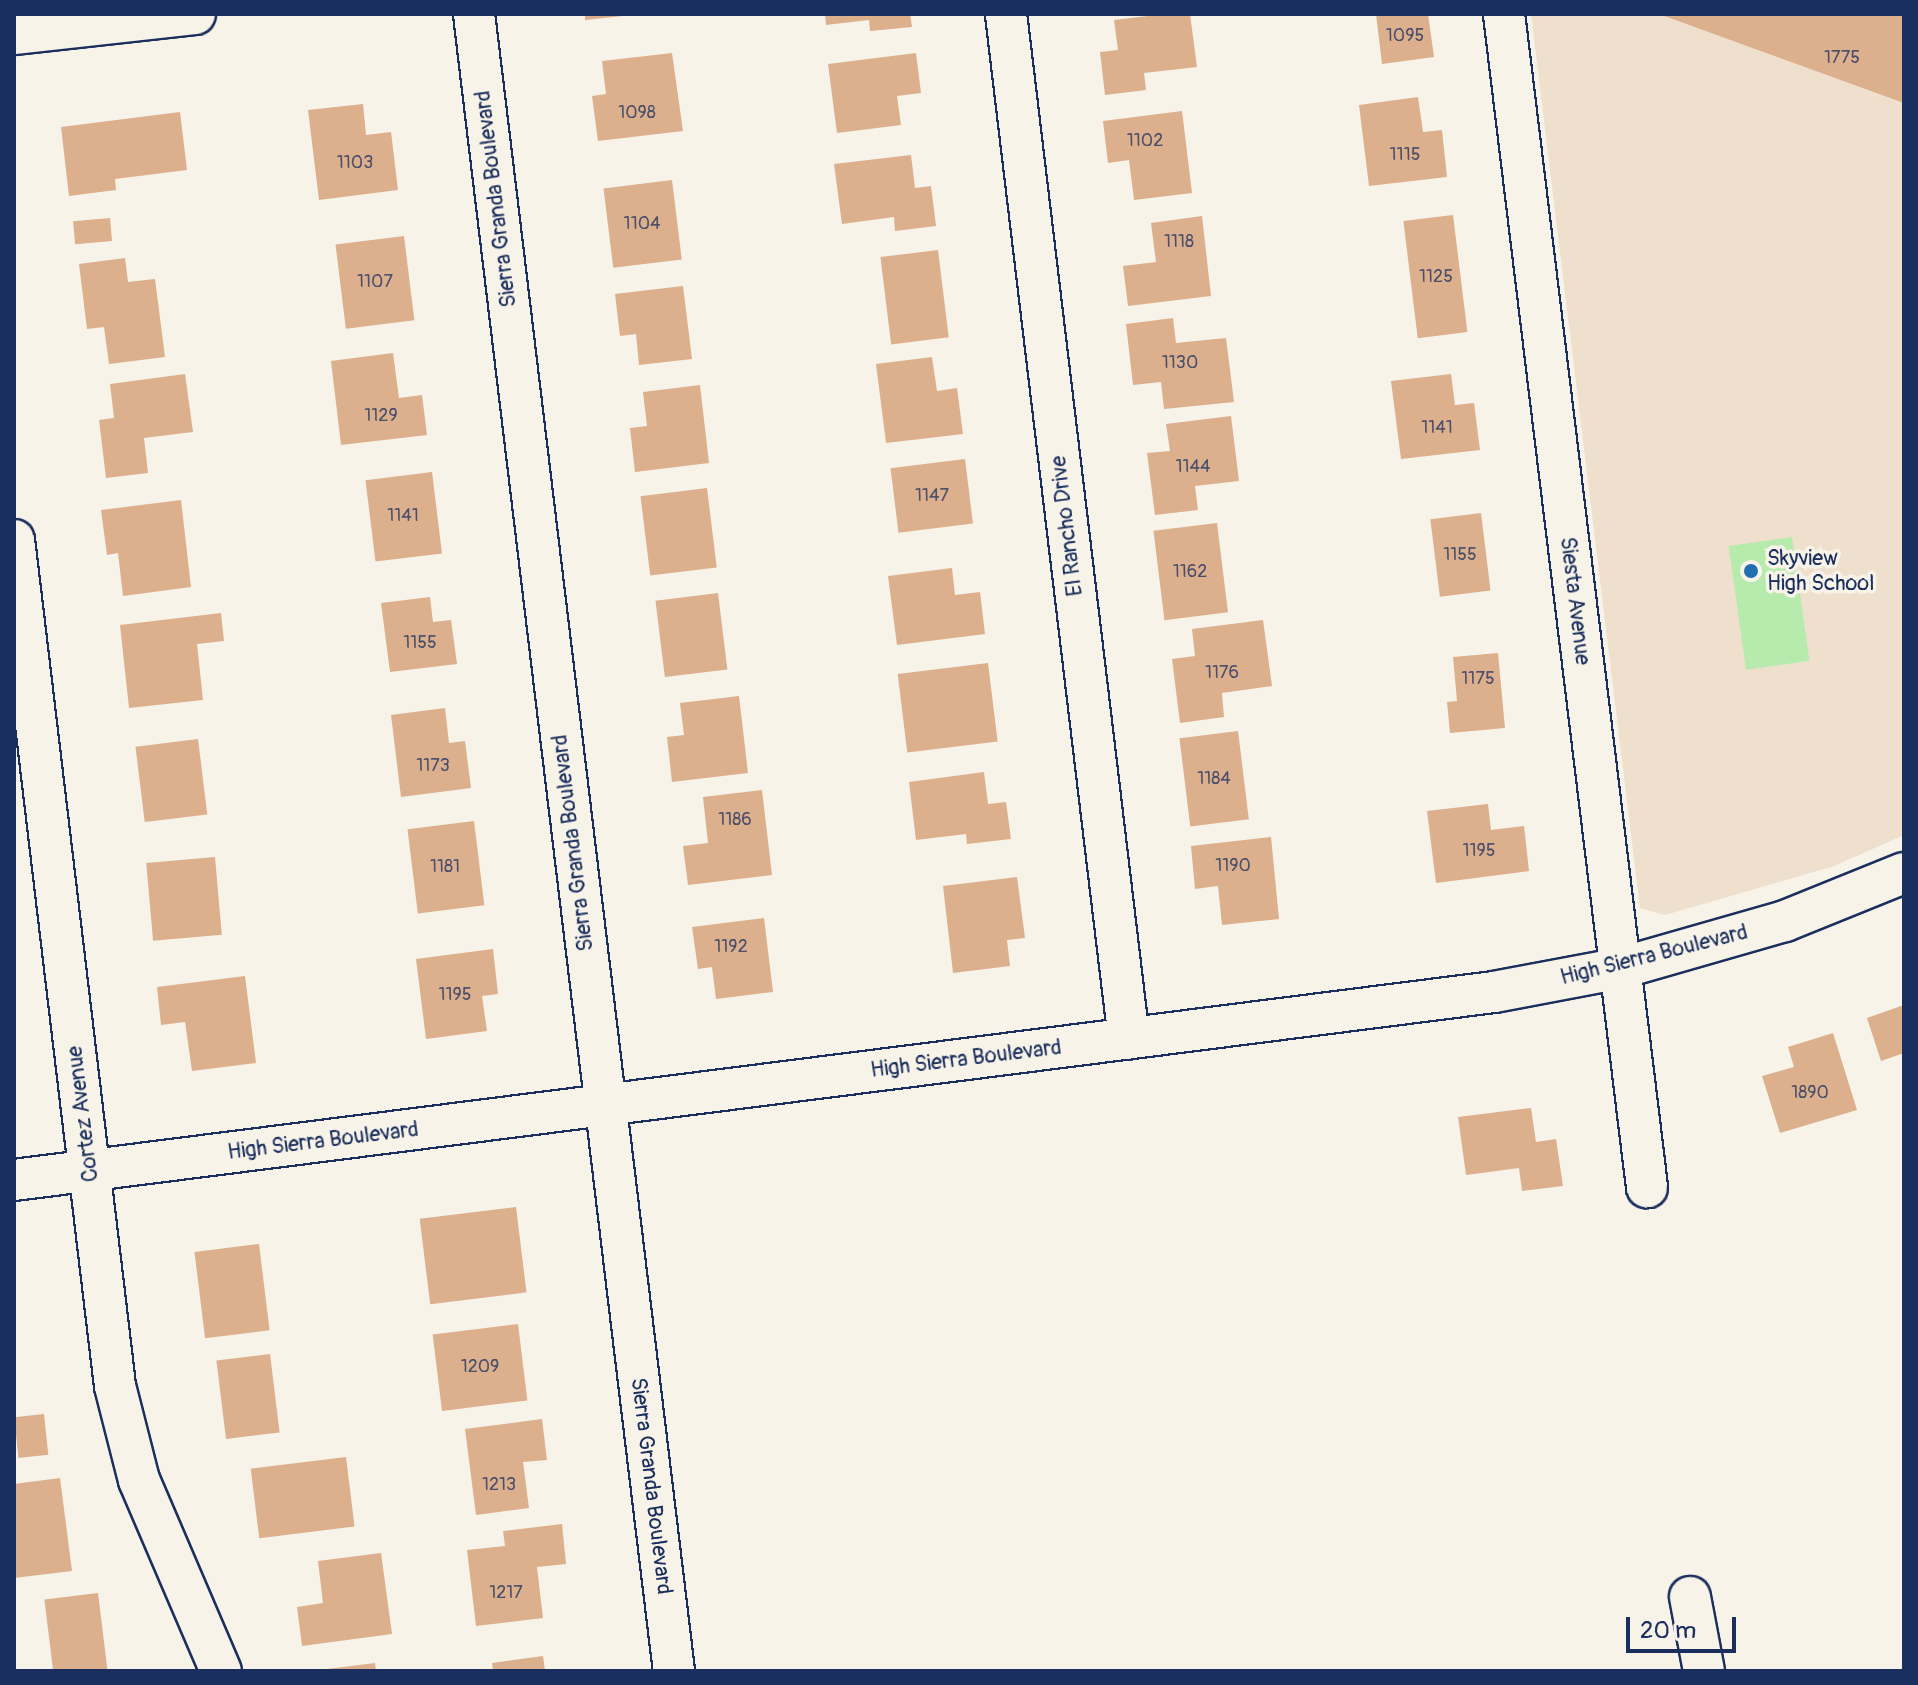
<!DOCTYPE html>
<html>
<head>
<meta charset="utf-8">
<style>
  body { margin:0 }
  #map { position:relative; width:1918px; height:1685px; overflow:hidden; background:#f7f3e8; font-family:Pangolin,sans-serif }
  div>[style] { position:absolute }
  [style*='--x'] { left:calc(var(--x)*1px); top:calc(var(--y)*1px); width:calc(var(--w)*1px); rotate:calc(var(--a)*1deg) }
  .built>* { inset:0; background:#efdfcd }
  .green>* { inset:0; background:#b6ebad; transform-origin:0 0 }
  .building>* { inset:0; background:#dcaf8d; transform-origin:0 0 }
  .roads { filter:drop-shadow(2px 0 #1b2f5e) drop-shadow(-2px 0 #1b2f5e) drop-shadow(0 2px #1b2f5e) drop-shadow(0 -2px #1b2f5e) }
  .minor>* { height:40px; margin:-20px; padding:0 20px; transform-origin:20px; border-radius:20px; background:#f7f3e8 }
  .dots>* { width:22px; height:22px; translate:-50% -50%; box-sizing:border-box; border:4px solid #f7f3e8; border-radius:50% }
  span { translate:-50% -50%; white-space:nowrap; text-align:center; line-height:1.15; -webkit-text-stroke:7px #f7f3e8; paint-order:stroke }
  .number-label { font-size:18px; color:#4b4f6a }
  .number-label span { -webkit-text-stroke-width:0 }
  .street-label { font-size:22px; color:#1b2f5e }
  .poi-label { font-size:22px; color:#1b2f5e }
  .left { translate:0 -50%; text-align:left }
  .frame { position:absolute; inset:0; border:16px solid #1b2f5e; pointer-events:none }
  .scale { position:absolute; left:1626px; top:1617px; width:110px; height:36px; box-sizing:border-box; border:4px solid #1b2f5e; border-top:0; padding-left:10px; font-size:24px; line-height:28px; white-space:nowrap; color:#1b2f5e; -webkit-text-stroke:6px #f7f3e8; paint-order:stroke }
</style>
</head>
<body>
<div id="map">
  <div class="built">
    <i style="clip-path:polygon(1531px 14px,1904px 14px,1904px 835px,1834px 866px,1665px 915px,1640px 908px)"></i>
  </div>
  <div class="green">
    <i style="left:1792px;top:537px;width:125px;height:64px;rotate:82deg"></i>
  </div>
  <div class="building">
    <i style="clip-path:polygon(585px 14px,623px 14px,623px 16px,585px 20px)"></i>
    <i style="clip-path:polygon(825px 14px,910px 14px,912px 27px,870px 31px,869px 20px,826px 25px)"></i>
    <i style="clip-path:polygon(1165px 14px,1190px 14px,1197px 67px,1144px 73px,1146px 90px,1105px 95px,1100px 52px,1118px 50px,1114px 20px)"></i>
    <i style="clip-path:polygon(1376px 14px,1428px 14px,1434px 57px,1382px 64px)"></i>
    <i style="clip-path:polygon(1659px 14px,1904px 14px,1904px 103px)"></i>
    <i style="clip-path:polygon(672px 53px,683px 131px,598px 141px,592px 96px,606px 94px,602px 61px)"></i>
    <i style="clip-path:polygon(916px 53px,921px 93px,897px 96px,901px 125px,837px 133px,828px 64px)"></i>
    <i style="clip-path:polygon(1418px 97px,1423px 132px,1442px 130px,1447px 177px,1369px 186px,1359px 105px)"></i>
    <i style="clip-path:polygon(363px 104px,366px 135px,391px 132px,398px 190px,319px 200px,308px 110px)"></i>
    <i style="clip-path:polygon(1182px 111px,1192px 193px,1134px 200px,1129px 160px,1108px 163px,1103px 121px)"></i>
    <i style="clip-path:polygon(180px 112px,187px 170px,115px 179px,116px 190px,69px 196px,61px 127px)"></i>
    <i style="clip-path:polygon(911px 155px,915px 188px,931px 186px,936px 226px,895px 231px,894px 217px,842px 224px,834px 164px)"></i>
    <i style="left:672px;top:180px;width:80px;height:69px;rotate:83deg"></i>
    <i style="left:1453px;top:215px;width:118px;height:50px;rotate:83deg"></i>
    <i style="clip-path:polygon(1202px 216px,1211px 296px,1128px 306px,1123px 266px,1156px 262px,1151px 223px)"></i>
    <i style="left:110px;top:218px;width:23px;height:37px;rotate:85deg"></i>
    <i style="left:404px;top:236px;width:85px;height:69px;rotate:83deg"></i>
    <i style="left:938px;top:250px;width:88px;height:58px;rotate:83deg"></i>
    <i style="clip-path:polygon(125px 258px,128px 282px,155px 279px,165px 357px,109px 364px,104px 327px,87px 329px,79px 264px)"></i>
    <i style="clip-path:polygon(683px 286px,692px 359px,639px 365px,636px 334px,620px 336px,615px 294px)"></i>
    <i style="clip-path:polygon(1173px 318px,1176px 343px,1226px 338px,1234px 402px,1164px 409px,1161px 382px,1133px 385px,1126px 324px)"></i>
    <i style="clip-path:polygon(393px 353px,399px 398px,422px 395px,427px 435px,341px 445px,331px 361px)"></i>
    <i style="clip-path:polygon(932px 357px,937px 391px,957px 388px,963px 434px,886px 443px,876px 364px)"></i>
    <i style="clip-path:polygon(185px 374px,193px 432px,144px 438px,148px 473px,106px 478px,99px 420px,114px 418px,110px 384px)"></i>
    <i style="clip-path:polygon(1451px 374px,1455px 405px,1474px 403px,1480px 450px,1401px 459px,1391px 381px)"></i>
    <i style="clip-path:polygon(700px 385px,709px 463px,635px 472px,630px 428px,647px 426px,643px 392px)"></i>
    <i style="clip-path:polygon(1231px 416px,1239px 481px,1195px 486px,1198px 510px,1155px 515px,1147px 453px,1170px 451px,1166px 424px)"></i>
    <i style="left:965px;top:459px;width:65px;height:75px;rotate:83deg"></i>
    <i style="left:432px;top:472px;width:82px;height:67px;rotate:83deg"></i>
    <i style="left:707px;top:488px;width:80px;height:67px;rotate:83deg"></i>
    <i style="clip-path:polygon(181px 500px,191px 587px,123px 596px,118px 553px,107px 555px,101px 510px)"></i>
    <i style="left:1481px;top:513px;width:78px;height:51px;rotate:83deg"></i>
    <i style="left:1217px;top:523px;width:90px;height:64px;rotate:83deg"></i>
    <i style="clip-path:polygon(952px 568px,955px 595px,980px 592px,985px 634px,897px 645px,888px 576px)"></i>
    <i style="left:718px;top:593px;width:77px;height:63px;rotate:83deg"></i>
    <i style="clip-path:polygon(430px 597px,433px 622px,451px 620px,457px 664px,390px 672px,381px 603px)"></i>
    <i style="clip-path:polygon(221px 613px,224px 641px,197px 644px,203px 700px,129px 708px,120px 625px)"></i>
    <i style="clip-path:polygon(1263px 620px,1272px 686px,1222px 693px,1224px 717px,1180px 723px,1172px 659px,1195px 656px,1192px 629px)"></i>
    <i style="clip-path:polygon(1498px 653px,1505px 728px,1450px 733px,1447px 702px,1457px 701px,1453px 657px)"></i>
    <i style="left:988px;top:663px;width:79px;height:91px;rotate:83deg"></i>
    <i style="clip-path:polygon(739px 696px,748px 773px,672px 782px,667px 737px,684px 735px,680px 703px)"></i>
    <i style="clip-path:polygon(445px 708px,449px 743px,465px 741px,471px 788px,401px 797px,391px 715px)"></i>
    <i style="left:1238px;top:731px;width:89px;height:59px;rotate:83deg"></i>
    <i style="left:198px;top:739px;width:76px;height:63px;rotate:83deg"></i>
    <i style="clip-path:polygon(984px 772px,988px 804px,1006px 802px,1011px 839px,967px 844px,966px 834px,916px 840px,909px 782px)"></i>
    <i style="clip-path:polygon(762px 790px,772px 875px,688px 885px,683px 846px,708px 843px,703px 797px)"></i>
    <i style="clip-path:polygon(1488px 804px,1491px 830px,1524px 826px,1529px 871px,1436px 883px,1427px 811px)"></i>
    <i style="left:474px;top:821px;width:85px;height:67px;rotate:83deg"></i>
    <i style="clip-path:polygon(1271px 837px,1279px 919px,1222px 925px,1218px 886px,1195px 889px,1191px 846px)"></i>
    <i style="left:215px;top:857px;width:78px;height:69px;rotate:85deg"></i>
    <i style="clip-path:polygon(1017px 877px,1025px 938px,1007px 940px,1010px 966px,953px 973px,943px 886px)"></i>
    <i style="clip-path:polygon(764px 918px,773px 992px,716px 999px,712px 967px,698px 969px,692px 927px)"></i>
    <i style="clip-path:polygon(493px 949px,498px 994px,482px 996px,487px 1031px,426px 1039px,416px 959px)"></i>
    <i style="clip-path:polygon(245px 976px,256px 1063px,192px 1071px,185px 1022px,161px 1025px,157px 987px)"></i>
    <i style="clip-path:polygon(1904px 1005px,1904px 1053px,1881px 1061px,1867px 1018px)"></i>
    <i style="clip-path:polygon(1833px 1033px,1857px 1110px,1780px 1133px,1762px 1076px,1794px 1067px,1788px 1047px)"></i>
    <i style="clip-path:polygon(1531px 1108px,1536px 1142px,1556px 1139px,1563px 1186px,1522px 1191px,1519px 1168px,1466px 1175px,1458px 1117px)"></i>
    <i style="left:516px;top:1207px;width:86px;height:97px;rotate:83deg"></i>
    <i style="left:259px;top:1244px;width:87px;height:65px;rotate:83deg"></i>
    <i style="left:518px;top:1324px;width:77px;height:86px;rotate:83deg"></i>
    <i style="left:270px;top:1354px;width:79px;height:54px;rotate:83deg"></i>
    <i style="left:44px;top:1414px;width:41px;height:30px;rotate:84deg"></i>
    <i style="clip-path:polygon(542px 1419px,547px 1460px,523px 1462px,529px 1508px,476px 1515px,465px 1429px)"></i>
    <i style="left:346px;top:1457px;width:70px;height:96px;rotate:83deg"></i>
    <i style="clip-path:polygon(60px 1478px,72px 1571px,14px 1578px,14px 1484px)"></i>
    <i style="clip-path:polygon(562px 1524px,566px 1564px,537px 1567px,543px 1618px,476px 1626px,467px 1550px,505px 1546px,503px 1531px)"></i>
    <i style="clip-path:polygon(381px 1553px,392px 1634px,302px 1646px,297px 1607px,323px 1603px,318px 1561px)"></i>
    <i style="left:98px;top:1593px;width:79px;height:54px;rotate:83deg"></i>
    <i style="clip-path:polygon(543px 1656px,545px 1671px,493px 1671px,492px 1663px)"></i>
    <i style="clip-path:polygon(375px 1663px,376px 1671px,327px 1671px,327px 1669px)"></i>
  </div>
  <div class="roads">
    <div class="minor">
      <i style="--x:474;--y:14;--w:1669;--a:83.12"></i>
      <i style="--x:1006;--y:14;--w:1032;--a:83.16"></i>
      <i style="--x:1504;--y:14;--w:1182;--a:83.05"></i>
      <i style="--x:14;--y:34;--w:182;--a:-6.3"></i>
      <i style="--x:14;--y:540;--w:852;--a:83.19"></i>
      <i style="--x:115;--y:1386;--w:97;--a:75.7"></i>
      <i style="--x:139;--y:1480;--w:208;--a:66.8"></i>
      <i style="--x:14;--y:1180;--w:1492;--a:-7.24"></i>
      <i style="--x:1494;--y:992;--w:129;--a:-10.7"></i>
      <i style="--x:1621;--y:968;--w:171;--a:-16"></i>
      <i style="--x:1785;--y:921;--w:128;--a:-22"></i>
      <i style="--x:1690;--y:1597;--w:75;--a:79.3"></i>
    </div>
  </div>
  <div class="dots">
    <i style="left:1751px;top:571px;background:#1f6fb2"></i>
  </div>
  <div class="number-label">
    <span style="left:1405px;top:36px">1095</span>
    <span style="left:1842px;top:58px">1775</span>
    <span style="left:637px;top:113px">1098</span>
    <span style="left:1145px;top:141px">1102</span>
    <span style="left:1405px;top:155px">1115</span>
    <span style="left:355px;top:163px">1103</span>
    <span style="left:642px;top:224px">1104</span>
    <span style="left:1179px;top:242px">1118</span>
    <span style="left:1436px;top:277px">1125</span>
    <span style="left:375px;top:282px">1107</span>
    <span style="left:1180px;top:363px">1130</span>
    <span style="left:381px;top:416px">1129</span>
    <span style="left:1437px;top:428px">1141</span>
    <span style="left:1193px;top:467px">1144</span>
    <span style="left:932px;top:496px">1147</span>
    <span style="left:403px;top:516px">1141</span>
    <span style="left:1460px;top:555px">1155</span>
    <span style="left:1190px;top:572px">1162</span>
    <span style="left:420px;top:643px">1155</span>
    <span style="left:1222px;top:673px">1176</span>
    <span style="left:1478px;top:679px">1175</span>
    <span style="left:433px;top:766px">1173</span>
    <span style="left:1214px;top:779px">1184</span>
    <span style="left:735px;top:820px">1186</span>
    <span style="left:1479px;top:851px">1195</span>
    <span style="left:1233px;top:866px">1190</span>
    <span style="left:445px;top:867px">1181</span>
    <span style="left:731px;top:947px">1192</span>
    <span style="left:455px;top:995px">1195</span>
    <span style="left:1810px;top:1093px">1890</span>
    <span style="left:480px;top:1367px">1209</span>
    <span style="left:499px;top:1485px">1213</span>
    <span style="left:506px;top:1593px">1217</span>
  </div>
  <div class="street-label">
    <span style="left:496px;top:199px;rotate:-97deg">Sierra Granda Boulevard</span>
    <span style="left:1067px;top:526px;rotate:-97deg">El Rancho Drive</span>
    <span style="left:1575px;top:601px;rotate:83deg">Siesta Avenue</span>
    <span style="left:573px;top:843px;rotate:-97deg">Sierra Granda Boulevard</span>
    <span style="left:1654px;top:955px;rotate:-14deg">High Sierra Boulevard</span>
    <span style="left:966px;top:1059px;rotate:-7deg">High Sierra Boulevard</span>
    <span style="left:83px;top:1114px;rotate:-97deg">Cortez Avenue</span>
    <span style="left:323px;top:1141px;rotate:-7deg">High Sierra Boulevard</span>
    <span style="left:651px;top:1486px;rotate:83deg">Sierra Granda Boulevard</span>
  </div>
  <div class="poi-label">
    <span class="left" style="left:1767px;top:571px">Skyview<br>High School</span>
  </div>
  <div class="frame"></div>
  <div class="scale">20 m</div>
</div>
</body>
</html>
